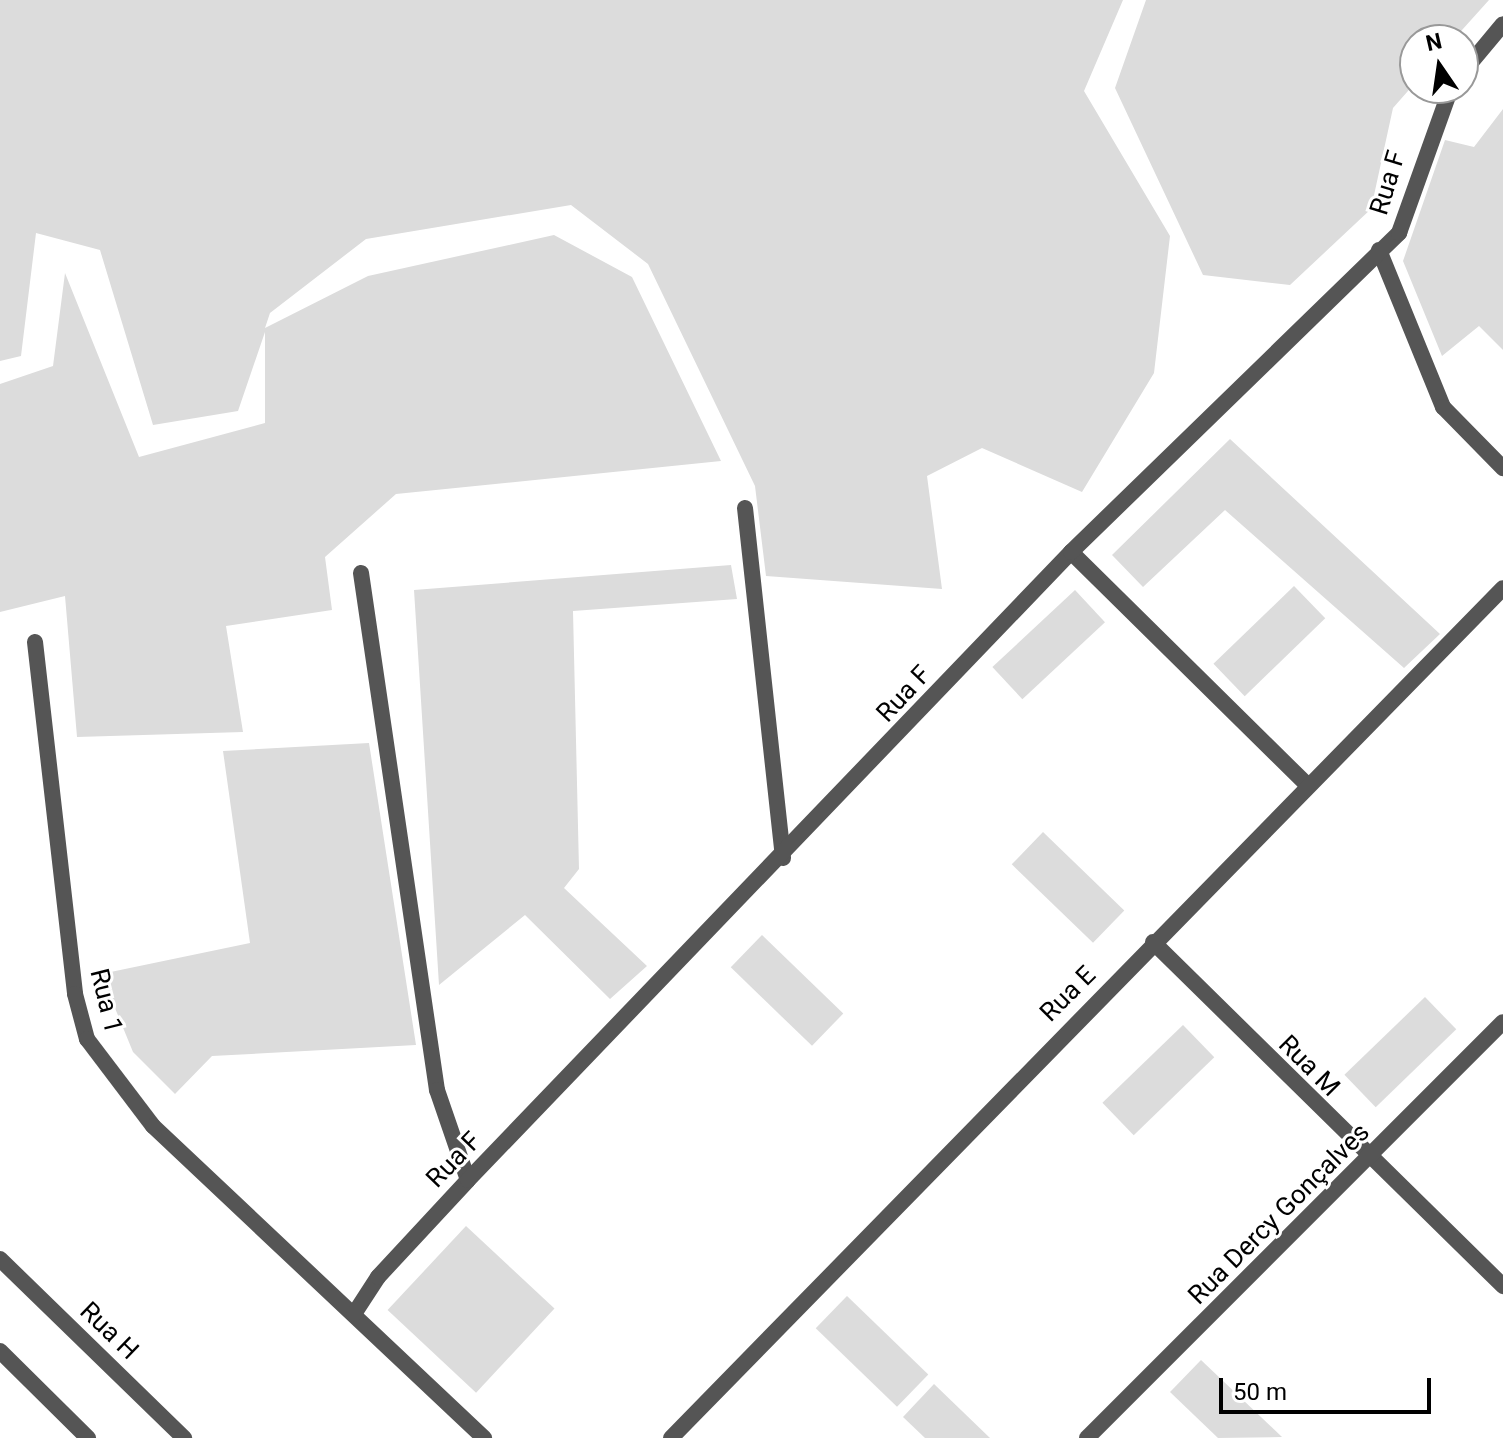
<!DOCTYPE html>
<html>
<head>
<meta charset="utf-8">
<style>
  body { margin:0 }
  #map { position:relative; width:1503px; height:1438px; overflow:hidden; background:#fff; font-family:Roboto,sans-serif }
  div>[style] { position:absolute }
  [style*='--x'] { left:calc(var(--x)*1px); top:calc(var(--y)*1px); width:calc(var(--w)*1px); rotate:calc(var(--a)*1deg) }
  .green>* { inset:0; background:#dcdcdc; transform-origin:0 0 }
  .minor>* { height:16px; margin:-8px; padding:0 8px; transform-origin:8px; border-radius:8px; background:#555 }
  span { translate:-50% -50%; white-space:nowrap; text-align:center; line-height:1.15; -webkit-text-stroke:6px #fff; paint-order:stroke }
  .street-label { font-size:26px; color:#000 }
  .north { position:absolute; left:1399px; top:24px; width:80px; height:80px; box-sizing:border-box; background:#fff; border:2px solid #999; border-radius:50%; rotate:347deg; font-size:22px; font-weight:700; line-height:32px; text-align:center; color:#000 }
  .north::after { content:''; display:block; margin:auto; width:28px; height:36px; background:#000; clip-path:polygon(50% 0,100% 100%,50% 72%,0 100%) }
  .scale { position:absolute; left:1219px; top:1378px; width:212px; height:36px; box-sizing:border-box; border:4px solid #000; border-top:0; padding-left:10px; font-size:24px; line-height:28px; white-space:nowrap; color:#000; -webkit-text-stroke:6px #fff; paint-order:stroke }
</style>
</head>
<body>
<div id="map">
  <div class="green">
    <i style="clip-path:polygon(0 0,1123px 0,1084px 91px,1170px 236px,1154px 373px,1082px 492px,982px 448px,927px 476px,942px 589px,766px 576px,755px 486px,648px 264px,571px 205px,366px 239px,270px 313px,265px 328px,368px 276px,554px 235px,632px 277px,721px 461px,396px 494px,325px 557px,332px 610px,226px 626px,243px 732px,77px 737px,65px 596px,0 612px,0 384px,53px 366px,65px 273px,139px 457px,265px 423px,265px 332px,238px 411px,153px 425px,100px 250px,36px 233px,21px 356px,0 361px)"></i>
    <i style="clip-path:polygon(1146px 0,1489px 0,1453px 40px,1415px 40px,1415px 83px,1393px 108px,1371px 209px,1290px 285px,1203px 275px,1115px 88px)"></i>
    <i style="clip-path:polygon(1503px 109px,1503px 350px,1479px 326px,1442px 356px,1403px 261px,1445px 140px,1474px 147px)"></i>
    <i style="clip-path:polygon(1230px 439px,1440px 634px,1404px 668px,1225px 510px,1143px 587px,1112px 555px)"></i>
    <i style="clip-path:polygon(731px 565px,737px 599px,573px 611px,579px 869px,564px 888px,647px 966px,610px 999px,525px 915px,439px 985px,414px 590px)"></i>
    <i style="left:1294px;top:586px;width:45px;height:112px;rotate:46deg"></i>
    <i style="left:1075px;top:590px;width:44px;height:113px;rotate:47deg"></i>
    <i style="clip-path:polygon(369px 743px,416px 1045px,212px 1056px,175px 1094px,133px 1052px,101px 974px,250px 943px,223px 751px)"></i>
    <i style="left:1043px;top:832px;width:113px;height:45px;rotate:44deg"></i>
    <i style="left:762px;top:935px;width:113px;height:45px;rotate:44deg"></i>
    <i style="left:1425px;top:997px;width:45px;height:112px;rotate:46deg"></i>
    <i style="left:1183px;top:1025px;width:45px;height:112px;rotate:46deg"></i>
    <i style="left:466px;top:1226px;width:121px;height:115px;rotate:43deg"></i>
    <i style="left:847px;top:1296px;width:113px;height:45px;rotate:44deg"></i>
    <i style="clip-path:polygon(1201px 1360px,1282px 1437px,1218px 1438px,1170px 1392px)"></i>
    <i style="clip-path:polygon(934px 1384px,990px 1438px,925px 1438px,903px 1417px)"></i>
  </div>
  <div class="minor">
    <i style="--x:1463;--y:72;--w:62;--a:-50.2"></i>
    <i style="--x:1379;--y:250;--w:170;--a:67.8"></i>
    <i style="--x:1443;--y:407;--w:86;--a:45.5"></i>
    <i style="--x:745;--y:508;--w:352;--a:83.8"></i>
    <i style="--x:1071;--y:552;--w:333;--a:44.6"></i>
    <i style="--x:361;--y:573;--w:523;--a:81.64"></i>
    <i style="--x:437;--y:1090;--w:95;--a:71"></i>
    <i style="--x:35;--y:642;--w:354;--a:83.5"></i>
    <i style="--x:75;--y:994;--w:47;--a:75.1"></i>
    <i style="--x:87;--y:1039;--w:109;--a:52.8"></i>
    <i style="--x:153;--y:1126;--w:455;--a:43.3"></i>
    <i style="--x:1153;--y:942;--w:491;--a:44.5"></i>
    <i style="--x:0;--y:1259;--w:257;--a:44.2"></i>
    <i style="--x:354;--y:1314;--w:44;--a:-57"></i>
    <i style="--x:378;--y:1277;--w:132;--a:-47.1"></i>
    <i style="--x:468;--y:1180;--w:871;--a:-46.16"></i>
    <i style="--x:1071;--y:552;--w:458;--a:-44.2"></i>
    <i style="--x:1399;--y:233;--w:154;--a:-70.3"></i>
    <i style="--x:0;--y:1351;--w:124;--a:44.7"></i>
    <i style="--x:671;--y:1438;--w:1189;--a:-45.61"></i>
    <i style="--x:1087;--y:1438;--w:588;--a:-45"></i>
  </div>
  <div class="street-label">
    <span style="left:1388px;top:183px;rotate:-73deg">Rua F</span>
    <span style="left:904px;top:694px;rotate:-47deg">Rua F</span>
    <span style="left:1068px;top:994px;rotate:-45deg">Rua E</span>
    <span style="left:106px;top:1001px;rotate:76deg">Rua 1</span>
    <span style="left:1309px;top:1066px;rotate:45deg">Rua M</span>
    <span style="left:454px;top:1160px;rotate:-46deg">Rua F</span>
    <span style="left:1279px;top:1214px;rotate:-45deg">Rua Dercy Gonçalves</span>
    <span style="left:109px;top:1331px;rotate:44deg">Rua H</span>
  </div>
  <div class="north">N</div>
  <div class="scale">50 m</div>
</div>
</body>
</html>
